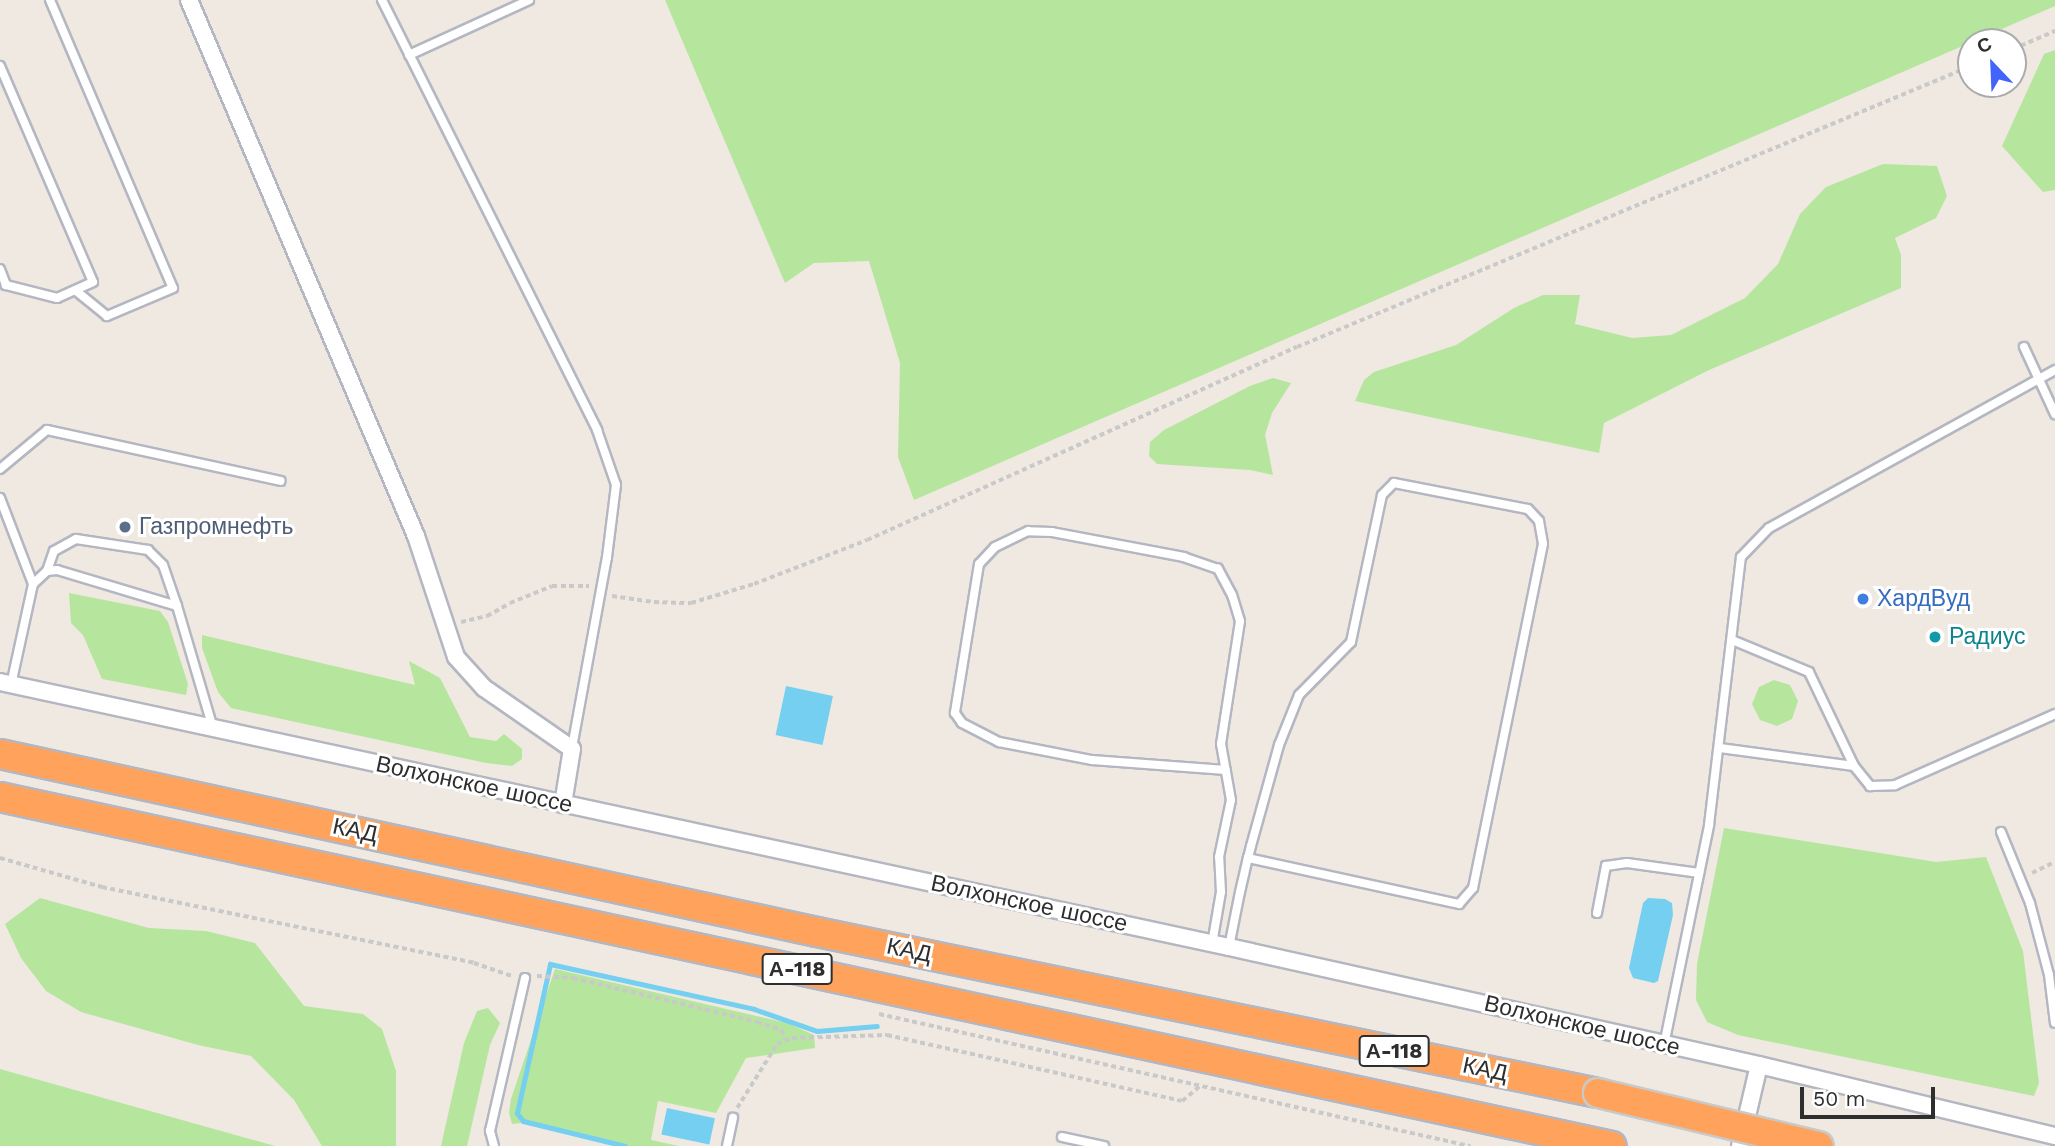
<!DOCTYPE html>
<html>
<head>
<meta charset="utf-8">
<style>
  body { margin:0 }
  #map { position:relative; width:2055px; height:1146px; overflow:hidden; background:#efe9e1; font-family:"Work Sans",sans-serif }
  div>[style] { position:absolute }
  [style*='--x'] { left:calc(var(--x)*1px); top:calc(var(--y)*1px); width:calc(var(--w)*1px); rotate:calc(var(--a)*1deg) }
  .green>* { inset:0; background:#b6e59e }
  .water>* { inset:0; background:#75cff0; transform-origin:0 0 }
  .stream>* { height:5px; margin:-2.5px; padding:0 2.5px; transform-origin:2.5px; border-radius:2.5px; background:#75cff0 }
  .path>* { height:3.5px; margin-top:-1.75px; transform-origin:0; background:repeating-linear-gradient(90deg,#c9c9c9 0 5px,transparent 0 8.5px) }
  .roads { filter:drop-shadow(2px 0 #b4b7c1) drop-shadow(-2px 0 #b4b7c1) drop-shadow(0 2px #b4b7c1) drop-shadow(0 -2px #b4b7c1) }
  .lane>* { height:8px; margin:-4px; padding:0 4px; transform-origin:4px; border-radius:4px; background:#fff }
  .street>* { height:16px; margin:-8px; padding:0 8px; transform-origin:8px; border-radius:8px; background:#fff }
  .highway>* { height:28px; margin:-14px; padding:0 14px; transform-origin:14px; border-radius:14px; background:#ffa35c }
  .bridges { filter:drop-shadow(2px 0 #c9c9c9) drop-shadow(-2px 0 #c9c9c9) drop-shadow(0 2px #c9c9c9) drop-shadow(0 -2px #c9c9c9) }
  .highway-bridge>* { height:28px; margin:-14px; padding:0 14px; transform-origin:14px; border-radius:14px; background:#ffa35c }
  .dots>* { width:19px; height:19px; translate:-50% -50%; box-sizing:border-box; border:4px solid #fff; border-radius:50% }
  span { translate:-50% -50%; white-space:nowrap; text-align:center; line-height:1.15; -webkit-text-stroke:6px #fff; paint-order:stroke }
  .shield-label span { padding:2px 5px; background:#fff; border:2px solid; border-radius:5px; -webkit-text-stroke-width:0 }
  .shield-label { font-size:21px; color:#2e2e2e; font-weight:700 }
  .service-label { font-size:23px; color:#4e5e75 }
  .left { translate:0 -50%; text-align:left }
  .shop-label { font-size:23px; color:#366cbe }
  .culture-label { font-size:23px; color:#0d838f }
  .street-label { font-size:23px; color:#2e2e2e }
  .north { position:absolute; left:1957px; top:28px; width:70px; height:70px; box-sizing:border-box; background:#fff; border:2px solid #ababab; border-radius:50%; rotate:337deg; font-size:19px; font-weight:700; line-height:28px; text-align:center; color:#2e2e2e }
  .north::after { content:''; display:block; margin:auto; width:24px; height:32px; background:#4264fb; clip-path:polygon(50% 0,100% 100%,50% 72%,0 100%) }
  .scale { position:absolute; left:1800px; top:1087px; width:135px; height:32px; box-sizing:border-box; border:4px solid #2e2e2e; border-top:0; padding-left:9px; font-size:21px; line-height:24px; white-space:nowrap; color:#2e2e2e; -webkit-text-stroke:5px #fff; paint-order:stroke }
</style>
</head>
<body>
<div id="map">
  <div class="green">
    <i style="clip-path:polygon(665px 0,2055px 0,2055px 6px,914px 500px,898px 457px,900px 363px,869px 261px,814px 263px,785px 283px)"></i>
    <i style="clip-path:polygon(2055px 50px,2055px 190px,2043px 192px,2002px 146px,2044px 54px)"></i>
    <i style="clip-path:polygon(1883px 164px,1937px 166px,1947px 196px,1936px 218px,1895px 238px,1901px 255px,1901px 288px,1709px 370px,1604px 423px,1599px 453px,1355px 401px,1364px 380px,1374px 372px,1456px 345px,1514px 308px,1543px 295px,1580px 295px,1575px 324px,1632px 338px,1671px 335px,1745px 298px,1778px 264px,1800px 214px,1826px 187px)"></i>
    <i style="clip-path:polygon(1273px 378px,1291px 383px,1272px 413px,1265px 435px,1273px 475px,1250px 470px,1157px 464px,1149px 456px,1150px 442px,1164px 430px,1250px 386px)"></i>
    <i style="clip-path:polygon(69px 593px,160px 611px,168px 622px,188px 684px,186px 695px,102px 679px,83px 635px,71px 623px)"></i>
    <i style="clip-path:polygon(202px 635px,415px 685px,409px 661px,440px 678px,470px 737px,496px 741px,504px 734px,522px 749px,522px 759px,512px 766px,486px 763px,231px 708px,218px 692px,202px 648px)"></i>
    <i style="clip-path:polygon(1774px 680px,1790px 685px,1798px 701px,1792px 719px,1777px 726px,1760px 720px,1752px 704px,1759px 687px)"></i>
    <i style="clip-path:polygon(1724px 828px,1936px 862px,1986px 857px,2023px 951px,2039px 1083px,2034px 1096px,1738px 1035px,1707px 1022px,1696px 1000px,1697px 964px)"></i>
    <i style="clip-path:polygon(40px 898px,149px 928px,206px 931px,255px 943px,304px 1006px,363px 1014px,382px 1029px,396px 1071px,396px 1146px,322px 1146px,294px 1100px,251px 1056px,198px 1045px,81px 1012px,46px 991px,21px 958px,5px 924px)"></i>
    <i style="clip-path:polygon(555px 969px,787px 1023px,814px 1035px,815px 1048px,746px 1058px,716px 1113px,658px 1101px,651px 1140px,679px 1146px,625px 1146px,521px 1123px,512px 1124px,509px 1113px,511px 1099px)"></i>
    <i style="clip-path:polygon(488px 1008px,500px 1023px,490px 1045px,467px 1146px,441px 1146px,464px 1043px,477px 1011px)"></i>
    <i style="clip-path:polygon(0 1069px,275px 1146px,0 1146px)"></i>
  </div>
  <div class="water">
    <i style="left:786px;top:686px;width:48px;height:50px;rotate:12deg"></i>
    <i style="clip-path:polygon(1648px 898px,1665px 899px,1672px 903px,1673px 915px,1658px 981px,1654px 983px,1633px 978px,1629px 968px,1643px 903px)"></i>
    <i style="left:667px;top:1108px;width:49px;height:27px;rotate:12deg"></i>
  </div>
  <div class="stream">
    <i style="--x:625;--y:1146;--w:105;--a:-166.2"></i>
    <i style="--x:523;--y:1121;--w:10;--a:-127"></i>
    <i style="--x:517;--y:1113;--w:153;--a:-77.5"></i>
    <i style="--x:550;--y:964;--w:209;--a:12.4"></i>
    <i style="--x:754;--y:1009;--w:67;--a:19.2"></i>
    <i style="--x:817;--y:1031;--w:60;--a:-4.8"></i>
  </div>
  <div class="path">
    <i style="--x:2013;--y:49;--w:46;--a:-23.2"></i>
    <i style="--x:612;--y:596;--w:42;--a:8.1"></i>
    <i style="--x:654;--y:602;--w:37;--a:2"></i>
    <i style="--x:691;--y:603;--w:66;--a:-16.8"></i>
    <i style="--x:754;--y:584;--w:121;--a:-21.3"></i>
    <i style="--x:867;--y:540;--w:471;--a:-24.2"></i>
    <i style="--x:1297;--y:347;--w:730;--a:-22.63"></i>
    <i style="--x:461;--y:622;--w:27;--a:-13"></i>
    <i style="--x:487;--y:616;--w:26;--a:-29"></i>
    <i style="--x:510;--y:603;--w:45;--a:-22"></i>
    <i style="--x:552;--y:586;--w:37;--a:0"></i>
    <i style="--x:0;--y:858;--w:106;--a:15.9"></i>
    <i style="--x:102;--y:887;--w:380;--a:11.5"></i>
    <i style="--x:474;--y:963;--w:40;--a:18.9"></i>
    <i style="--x:2032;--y:873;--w:25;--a:-26"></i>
    <i style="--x:537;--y:976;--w:36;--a:3"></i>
    <i style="--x:573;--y:978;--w:189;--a:13.4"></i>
    <i style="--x:757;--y:1022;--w:26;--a:18"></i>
    <i style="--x:782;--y:1030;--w:10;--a:73"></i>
    <i style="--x:879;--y:1014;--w:606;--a:12.59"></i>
    <i style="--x:737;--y:1108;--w:75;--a:-58"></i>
    <i style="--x:777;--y:1044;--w:16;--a:-22"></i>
    <i style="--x:792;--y:1038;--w:95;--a:-1.8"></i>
    <i style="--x:887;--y:1035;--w:302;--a:12.6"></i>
    <i style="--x:1182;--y:1101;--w:23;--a:-40"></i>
  </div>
  <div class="roads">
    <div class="lane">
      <i style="--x:50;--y:0;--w:313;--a:66.9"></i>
      <i style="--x:173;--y:288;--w:72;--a:157"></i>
      <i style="--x:107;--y:316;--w:41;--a:-140.9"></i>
      <i style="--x:382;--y:0;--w:481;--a:63.4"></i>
      <i style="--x:597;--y:430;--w:58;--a:70.9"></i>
      <i style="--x:616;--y:485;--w:73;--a:97.1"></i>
      <i style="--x:607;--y:557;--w:194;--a:100.4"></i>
      <i style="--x:409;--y:55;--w:132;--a:-24.6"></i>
      <i style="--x:0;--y:66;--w:235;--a:66.7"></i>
      <i style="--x:93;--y:282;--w:39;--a:156"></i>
      <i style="--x:57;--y:298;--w:53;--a:-165.7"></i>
      <i style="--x:6;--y:285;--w:17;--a:-111"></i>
      <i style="--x:2024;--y:347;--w:74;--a:65.2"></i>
      <i style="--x:0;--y:469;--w:61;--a:-39.7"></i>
      <i style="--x:47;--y:430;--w:239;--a:12.3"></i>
      <i style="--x:0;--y:498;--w:92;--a:69"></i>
      <i style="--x:33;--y:584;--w:103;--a:102.3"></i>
      <i style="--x:47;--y:571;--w:21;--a:-71"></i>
      <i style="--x:54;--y:551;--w:25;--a:-29"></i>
      <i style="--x:76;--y:539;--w:73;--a:8.7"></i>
      <i style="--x:148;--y:550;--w:21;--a:45"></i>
      <i style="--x:163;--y:565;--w:43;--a:71.1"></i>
      <i style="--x:33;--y:584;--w:19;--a:-43"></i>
      <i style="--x:47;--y:571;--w:10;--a:-6"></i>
      <i style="--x:57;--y:570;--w:125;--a:16.7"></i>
      <i style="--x:177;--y:606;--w:127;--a:73.6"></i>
      <i style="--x:1720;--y:748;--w:135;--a:7.7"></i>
      <i style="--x:1854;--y:766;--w:104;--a:-115.6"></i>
      <i style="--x:1809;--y:672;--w:83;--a:-157.4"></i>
      <i style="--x:1854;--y:766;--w:26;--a:51"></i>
      <i style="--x:1870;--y:786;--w:25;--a:-2"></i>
      <i style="--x:1895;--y:785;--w:175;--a:-23.9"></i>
      <i style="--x:2001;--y:832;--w:77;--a:67.8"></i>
      <i style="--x:2030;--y:903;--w:74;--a:75.2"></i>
      <i style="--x:2049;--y:975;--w:48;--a:82.9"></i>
      <i style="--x:1597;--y:913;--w:48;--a:-79.2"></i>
      <i style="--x:1606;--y:866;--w:21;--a:-8"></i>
      <i style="--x:1627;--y:863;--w:73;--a:7.9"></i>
      <i style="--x:1212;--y:944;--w:53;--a:-80.2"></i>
      <i style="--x:1221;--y:892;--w:35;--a:-93"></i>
      <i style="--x:1219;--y:857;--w:58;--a:-78.1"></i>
      <i style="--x:1231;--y:800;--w:57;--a:-100.1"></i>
      <i style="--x:1221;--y:744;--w:124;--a:-81.2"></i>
      <i style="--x:1240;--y:621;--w:27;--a:-107"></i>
      <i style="--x:1232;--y:595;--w:30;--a:-118"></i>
      <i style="--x:1218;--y:569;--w:36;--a:-161"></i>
      <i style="--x:1184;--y:557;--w:134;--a:-169.3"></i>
      <i style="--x:1052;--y:532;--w:24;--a:-178"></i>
      <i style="--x:1028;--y:531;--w:37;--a:154"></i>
      <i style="--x:995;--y:547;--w:23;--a:133"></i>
      <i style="--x:979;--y:564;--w:151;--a:99.2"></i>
      <i style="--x:955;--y:713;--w:12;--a:55"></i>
      <i style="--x:962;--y:723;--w:42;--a:27.2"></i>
      <i style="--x:999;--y:742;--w:95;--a:11"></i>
      <i style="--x:1092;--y:760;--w:134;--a:4.3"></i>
      <i style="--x:1229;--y:947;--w:56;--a:-78.7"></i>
      <i style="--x:1240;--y:892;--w:35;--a:-77"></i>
      <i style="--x:1248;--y:858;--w:12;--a:-76"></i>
      <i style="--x:1251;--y:846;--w:105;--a:-74.5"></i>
      <i style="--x:1279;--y:745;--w:54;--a:-68.2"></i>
      <i style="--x:1299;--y:695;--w:74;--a:-45.5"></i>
      <i style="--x:1351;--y:642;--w:150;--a:-78.1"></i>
      <i style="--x:1382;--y:495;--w:17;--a:-45"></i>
      <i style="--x:1394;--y:483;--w:136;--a:11"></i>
      <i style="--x:1528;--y:509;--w:16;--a:47"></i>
      <i style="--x:1539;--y:521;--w:23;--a:80"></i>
      <i style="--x:1543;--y:544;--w:351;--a:101.5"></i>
      <i style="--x:1473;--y:888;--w:21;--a:131"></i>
      <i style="--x:1459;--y:904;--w:216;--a:-167.7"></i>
      <i style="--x:1664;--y:1045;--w:225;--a:-78.4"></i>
      <i style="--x:1709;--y:825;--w:270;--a:-83.2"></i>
      <i style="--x:1741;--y:557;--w:40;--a:-46"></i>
      <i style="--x:1769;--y:528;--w:327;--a:-28.9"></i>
      <i style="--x:1062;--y:1137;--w:43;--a:12.1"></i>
      <i style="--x:494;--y:1146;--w:16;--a:-105"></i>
      <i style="--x:490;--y:1131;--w:157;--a:-77.1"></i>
      <i style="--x:727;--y:1146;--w:29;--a:-78"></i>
    </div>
    <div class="street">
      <i style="--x:189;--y:0;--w:582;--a:67.05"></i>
      <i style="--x:416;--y:536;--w:127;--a:71.7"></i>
      <i style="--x:456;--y:657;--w:42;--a:47.9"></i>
      <i style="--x:484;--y:688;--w:107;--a:34.7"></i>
      <i style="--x:572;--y:749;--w:56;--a:99.3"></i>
      <i style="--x:0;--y:682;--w:1257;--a:12.17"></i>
      <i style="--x:1229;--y:947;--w:543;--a:12.55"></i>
      <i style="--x:1759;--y:1065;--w:304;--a:13.5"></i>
      <i style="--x:1740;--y:1146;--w:83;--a:-76.8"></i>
    </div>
    <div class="highway">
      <i style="--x:0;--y:754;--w:836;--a:12.29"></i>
      <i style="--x:817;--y:932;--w:797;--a:11.65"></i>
      <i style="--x:0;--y:797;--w:1649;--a:12.22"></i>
    </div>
  </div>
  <div class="bridges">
    <div class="highway-bridge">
      <i style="--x:1598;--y:1093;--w:227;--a:13.5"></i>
    </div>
  </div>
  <div class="dots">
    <i style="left:125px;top:527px;background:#5c6f8a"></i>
    <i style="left:1863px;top:599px;background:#3f7fe0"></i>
    <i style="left:1935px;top:637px;background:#0f9aa8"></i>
  </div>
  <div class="shield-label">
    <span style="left:797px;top:969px">А-118</span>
    <span style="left:1394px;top:1051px">А-118</span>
  </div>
  <div class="service-label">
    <span class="left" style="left:139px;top:527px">Газпромнефть</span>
  </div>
  <div class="shop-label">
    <span class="left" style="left:1877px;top:599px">ХардВуд</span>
  </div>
  <div class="culture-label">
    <span class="left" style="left:1949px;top:637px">Радиус</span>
  </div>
  <div class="street-label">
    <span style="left:474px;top:785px;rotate:12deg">Волхонское шоссе</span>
    <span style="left:355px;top:831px;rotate:12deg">КАД</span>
    <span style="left:1029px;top:904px;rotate:12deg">Волхонское шоссе</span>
    <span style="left:909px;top:951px;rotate:12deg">КАД</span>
    <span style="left:1582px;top:1026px;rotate:13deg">Волхонское шоссе</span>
    <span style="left:1485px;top:1070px;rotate:12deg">КАД</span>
  </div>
  <div class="north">С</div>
  <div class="scale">50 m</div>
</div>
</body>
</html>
